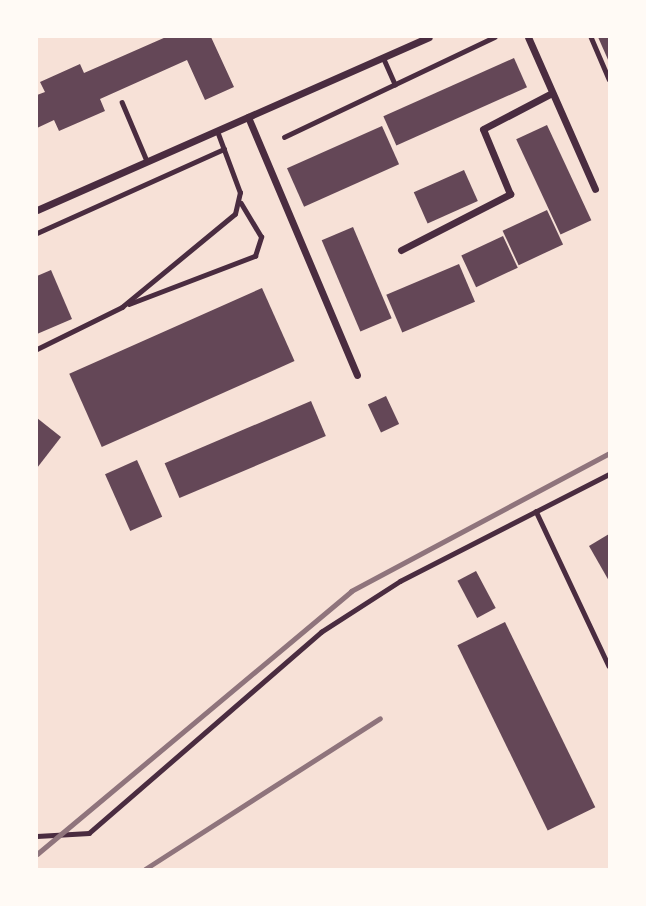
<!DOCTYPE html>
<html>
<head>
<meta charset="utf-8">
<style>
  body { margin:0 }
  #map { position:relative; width:646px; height:906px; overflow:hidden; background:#f7e1d7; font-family:"Open Sans",sans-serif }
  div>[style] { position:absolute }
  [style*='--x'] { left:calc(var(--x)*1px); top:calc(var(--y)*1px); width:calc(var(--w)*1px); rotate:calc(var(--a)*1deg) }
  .building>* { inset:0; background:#644757; transform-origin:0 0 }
  .service>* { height:4.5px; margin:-2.25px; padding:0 2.25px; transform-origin:2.25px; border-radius:2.25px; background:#4a2c40 }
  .minor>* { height:7px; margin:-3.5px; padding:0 3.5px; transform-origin:3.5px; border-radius:3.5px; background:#4a2c40 }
  .rail>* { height:5px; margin:-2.5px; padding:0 2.5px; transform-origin:2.5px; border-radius:2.5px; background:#8f747c }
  span { translate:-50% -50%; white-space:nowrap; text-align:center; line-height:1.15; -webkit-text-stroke:5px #fffaf5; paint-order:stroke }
  .frame { position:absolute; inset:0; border:38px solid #fffaf5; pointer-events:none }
</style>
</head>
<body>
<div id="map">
  <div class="building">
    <i style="clip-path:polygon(166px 37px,211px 37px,234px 87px,205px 100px,187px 60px,100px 99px,105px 111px,59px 131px,54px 120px,37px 128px,37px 95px,45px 92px,40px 82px,80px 64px,84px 73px)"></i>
    <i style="clip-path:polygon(598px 37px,609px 37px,609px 62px)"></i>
    <i style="left:514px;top:58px;width:32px;height:143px;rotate:66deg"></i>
    <i style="left:547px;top:125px;width:105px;height:34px;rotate:65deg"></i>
    <i style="left:382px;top:126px;width:42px;height:104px;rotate:66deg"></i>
    <i style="left:464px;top:170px;width:34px;height:55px;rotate:66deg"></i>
    <i style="left:547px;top:210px;width:38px;height:49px;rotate:65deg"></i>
    <i style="left:353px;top:227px;width:99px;height:34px;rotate:67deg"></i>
    <i style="left:503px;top:236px;width:35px;height:46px;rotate:65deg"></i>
    <i style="left:459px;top:264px;width:41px;height:79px;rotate:67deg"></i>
    <i style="clip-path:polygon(51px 270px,72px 319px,37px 334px,37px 276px)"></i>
    <i style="left:262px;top:288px;width:80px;height:211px;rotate:66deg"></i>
    <i style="left:386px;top:396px;width:31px;height:20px;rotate:65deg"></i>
    <i style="left:311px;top:401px;width:38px;height:159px;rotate:67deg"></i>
    <i style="clip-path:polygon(37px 418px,61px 437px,37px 468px)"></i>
    <i style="left:137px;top:460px;width:62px;height:35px;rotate:66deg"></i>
    <i style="clip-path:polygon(609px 534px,609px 581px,589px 546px)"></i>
    <i style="left:476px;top:571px;width:42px;height:21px;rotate:62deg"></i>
    <i style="left:505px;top:622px;width:206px;height:53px;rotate:64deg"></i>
  </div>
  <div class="service">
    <i style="--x:591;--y:37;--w:46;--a:66.8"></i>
    <i style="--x:383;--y:57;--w:30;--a:66"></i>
    <i style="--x:122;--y:102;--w:64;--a:67"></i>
    <i style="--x:284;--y:137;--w:233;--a:-25.4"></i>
    <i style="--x:37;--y:233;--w:205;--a:-24.2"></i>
    <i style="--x:129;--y:304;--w:135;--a:-20.9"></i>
    <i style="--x:255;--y:256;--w:20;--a:-72"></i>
    <i style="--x:261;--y:237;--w:39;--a:-121"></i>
    <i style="--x:37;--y:349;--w:95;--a:-26.3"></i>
    <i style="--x:122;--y:307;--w:146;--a:-39.5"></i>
    <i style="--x:235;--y:214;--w:22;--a:-77"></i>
    <i style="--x:240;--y:193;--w:66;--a:-110.4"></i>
    <i style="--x:536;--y:511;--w:171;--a:64.8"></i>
    <i style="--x:37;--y:836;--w:52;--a:-3.3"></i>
    <i style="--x:89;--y:833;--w:307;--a:-40.9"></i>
    <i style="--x:321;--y:632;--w:94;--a:-32.8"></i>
    <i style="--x:400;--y:581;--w:235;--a:-27.1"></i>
  </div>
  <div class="minor">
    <i style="--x:528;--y:37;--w:166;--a:66.2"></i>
    <i style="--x:248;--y:117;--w:280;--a:67.1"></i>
    <i style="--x:37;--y:210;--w:428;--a:-23.8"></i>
    <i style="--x:401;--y:250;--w:123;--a:-27.2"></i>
    <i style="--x:510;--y:194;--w:70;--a:-112.6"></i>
    <i style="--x:483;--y:129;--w:78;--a:-27.6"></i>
  </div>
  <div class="rail">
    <i style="--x:37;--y:854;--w:410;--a:-39.9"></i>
    <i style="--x:351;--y:591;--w:293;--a:-28.1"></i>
    <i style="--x:145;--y:869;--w:279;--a:-32.7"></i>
  </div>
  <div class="frame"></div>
</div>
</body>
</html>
